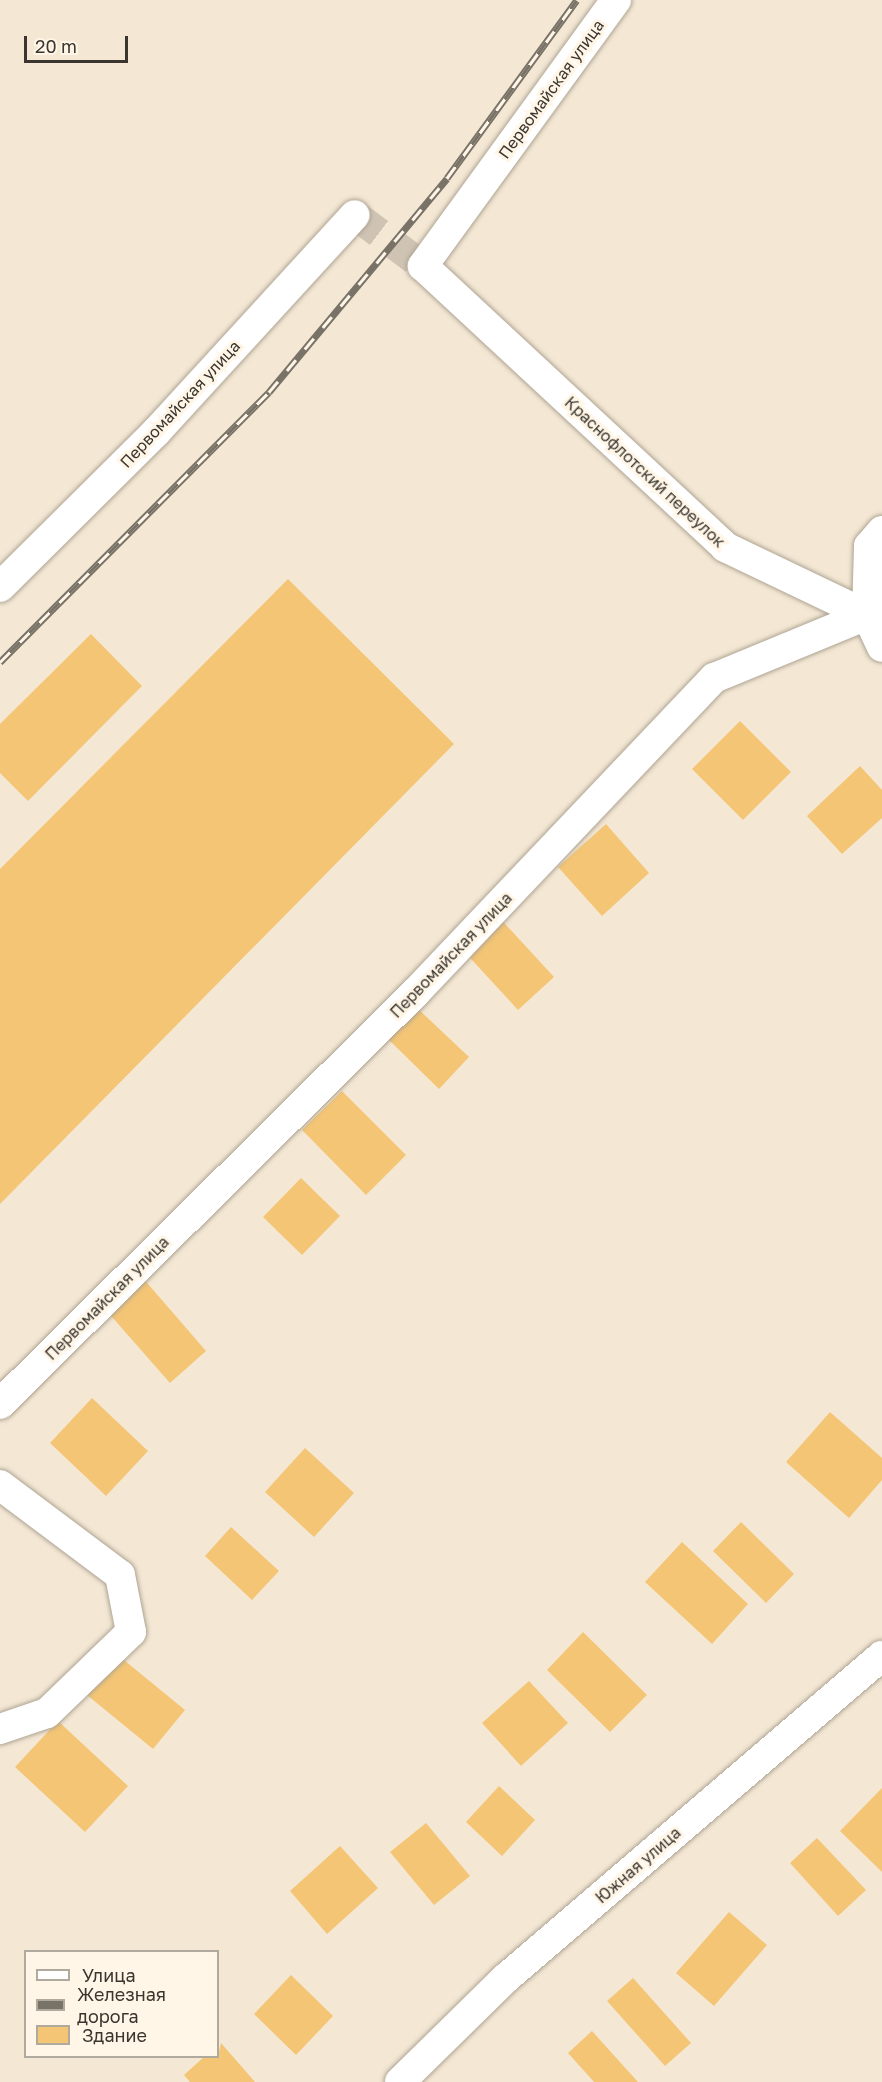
<!DOCTYPE html>
<meta charset="utf-8">
<style>
body{margin:0}
#map{position:relative;width:882px;height:2082px;overflow:hidden;background:#f4e8d5;font-family:"Golos Text",sans-serif}
div>[style]{position:absolute}
[style*='--x']{left:calc(var(--x)*1px);top:calc(var(--y)*1px);width:calc(var(--w)*1px);rotate:calc(var(--a)*1deg)}
.building>*{inset:0;background:#f4c575}
.street-tunnel>*{height:30px;margin-top:-15px;transform-origin:0;background:repeating-linear-gradient(90deg,#cfc4b4 0 30px,transparent 0 45px)}
.roads{filter:drop-shadow(0 0 2px #afa493) drop-shadow(0 0 2px #afa493)}
.street>*{height:30px;margin:-15px;padding:0 15px;transform-origin:15px;border-radius:15px;background:#fff}
.rail>*{height:7px;margin-top:-3.5px;transform-origin:0;background:repeating-linear-gradient(90deg,#fff6e7 0 14px,#797267 0 28px);box-sizing:border-box;border-block:2px solid #797267}
span{translate:-50% -50%;white-space:nowrap;text-align:center;line-height:1.15;-webkit-text-stroke:6px #fff6e7;paint-order:stroke}
.street-label{font-size:16px;color:#3a352e}
.legend{position:absolute;left:24px;top:1950px;width:195px;height:108px;box-sizing:border-box;background:#fff6e7;border:2px solid #b0a99d;margin:0;padding:8px 10px;list-style:none;font-size:18px;color:#3a352e}
.legend li{display:flex;align-items:center;gap:12px;height:30px}
.legend b{width:30px;border:2px solid #b0a99d}
.scale{position:absolute;left:24px;top:36px;width:104px;height:27px;box-sizing:border-box;border:3px solid #3a352e;border-top:0;padding-left:8px;font-size:18px;line-height:21px;white-space:nowrap;color:#3a352e;-webkit-text-stroke:4px #fff6e7;paint-order:stroke}
</style>
<div id="map">
<div class="building">
<div style="clip-path:polygon(288px 579px,454px 744px,0 1204px,0 869px)"></div>
<div style="clip-path:polygon(91px 634px,142px 686px,28px 801px,0 773px,0 724px)"></div>
<div style="clip-path:polygon(740px 721px,791px 772px,743px 820px,692px 769px)"></div>
<div style="clip-path:polygon(860px 766px,882px 790px,882px 818px,842px 854px,807px 816px)"></div>
<div style="clip-path:polygon(606px 824px,649px 873px,602px 916px,558px 867px)"></div>
<div style="clip-path:polygon(497px 915px,554px 977px,518px 1010px,461px 948px)"></div>
<div style="clip-path:polygon(415px 1006px,469px 1057px,439px 1089px,386px 1037px)"></div>
<div style="clip-path:polygon(342px 1091px,406px 1155px,366px 1195px,302px 1130px)"></div>
<div style="clip-path:polygon(301px 1178px,340px 1216px,302px 1255px,263px 1217px)"></div>
<div style="clip-path:polygon(142px 1277px,206px 1351px,170px 1383px,105px 1309px)"></div>
<div style="clip-path:polygon(92px 1398px,148px 1451px,106px 1496px,50px 1443px)"></div>
<div style="clip-path:polygon(830px 1412px,882px 1458px,882px 1480px,849px 1518px,786px 1462px)"></div>
<div style="clip-path:polygon(305px 1448px,354px 1493px,314px 1537px,265px 1492px)"></div>
<div style="clip-path:polygon(741px 1522px,794px 1574px,766px 1603px,713px 1551px)"></div>
<div style="clip-path:polygon(231px 1527px,279px 1571px,252px 1600px,205px 1556px)"></div>
<div style="clip-path:polygon(682px 1542px,748px 1604px,712px 1644px,645px 1582px)"></div>
<div style="clip-path:polygon(583px 1632px,647px 1695px,610px 1732px,547px 1670px)"></div>
<div style="clip-path:polygon(119px 1656px,185px 1710px,153px 1749px,87px 1695px)"></div>
<div style="clip-path:polygon(529px 1681px,568px 1723px,521px 1766px,482px 1723px)"></div>
<div style="clip-path:polygon(58px 1721px,128px 1786px,85px 1832px,15px 1767px)"></div>
<div style="clip-path:polygon(499px 1786px,535px 1820px,502px 1856px,466px 1822px)"></div>
<div style="clip-path:polygon(882px 1788px,882px 1872px,840px 1831px)"></div>
<div style="clip-path:polygon(426px 1823px,470px 1876px,434px 1905px,390px 1852px)"></div>
<div style="clip-path:polygon(817px 1838px,866px 1890px,838px 1916px,790px 1863px)"></div>
<div style="clip-path:polygon(340px 1846px,378px 1888px,327px 1934px,290px 1891px)"></div>
<div style="clip-path:polygon(729px 1912px,767px 1945px,714px 2006px,676px 1973px)"></div>
<div style="clip-path:polygon(291px 1975px,333px 2016px,296px 2055px,254px 2014px)"></div>
<div style="clip-path:polygon(633px 1978px,691px 2043px,665px 2066px,607px 2001px)"></div>
<div style="clip-path:polygon(592px 2031px,638px 2082px,594px 2082px,568px 2053px)"></div>
<div style="clip-path:polygon(221px 2043px,255px 2082px,190px 2082px,184px 2075px,205px 2056px,218px 2056px)"></div>
</div>
<div class="street-tunnel">
<div style="--x:355;--y:215;--w:85;--a:36.9"></div>
</div>
<div class="roads">
<div class="street">
<div style="--x:616;--y:0;--w:329;--a:126"></div>
<div style="--x:423;--y:266;--w:413;--a:42.9"></div>
<div style="--x:725;--y:547;--w:157;--a:25.6"></div>
<div style="--x:867;--y:615;--w:35;--a:65"></div>
<div style="--x:0;--y:587;--w:220;--a:-44.8"></div>
<div style="--x:156;--y:432;--w:294;--a:-47.5"></div>
<div style="--x:0;--y:1404;--w:585;--a:-44.72"></div>
<div style="--x:416;--y:992;--w:433;--a:-46.5"></div>
<div style="--x:714;--y:678;--w:165;--a:-22.4"></div>
<div style="--x:867;--y:615;--w:69;--a:-88.3"></div>
<div style="--x:869;--y:546;--w:20;--a:-49"></div>
<div style="--x:0;--y:1485;--w:150;--a:36.9"></div>
<div style="--x:120;--y:1575;--w:58;--a:79.1"></div>
<div style="--x:131;--y:1632;--w:117;--a:136"></div>
<div style="--x:47;--y:1713;--w:50;--a:161.2"></div>
<div style="--x:400;--y:2082;--w:148;--a:-44.5"></div>
<div style="--x:506;--y:1978;--w:495;--a:-40.6"></div>
</div>
</div>
<div class="rail">
<div style="--x:0;--y:662;--w:381;--a:-45.1"></div>
<div style="--x:269;--y:392;--w:278;--a:-50.2"></div>
<div style="--x:447;--y:178;--w:220;--a:-53.9"></div>
</div>
<div class="street-label">
<span style="left:551px;top:89px;rotate:-54deg">Первомайская улица</span>
<span style="left:180px;top:404px;rotate:-47deg">Первомайская улица</span>
<span style="left:645px;top:472px;rotate:43deg">Краснофлотский переулок</span>
<span style="left:451px;top:955px;rotate:-46deg">Первомайская улица</span>
<span style="left:107px;top:1298px;rotate:-45deg">Первомайская улица</span>
<span style="left:638px;top:1865px;rotate:-41deg">Южная улица</span>
</div>
<ul class="legend">
<li><b style="height:8px;background:#fff"></b>Улица</li>
<li><b style="height:8px;background:#797267"></b>Железная дорога</li>
<li><b style="height:16px;background:#f4c575"></b>Здание</li>
</ul>
<div class="scale">20 m</div>
</div>
